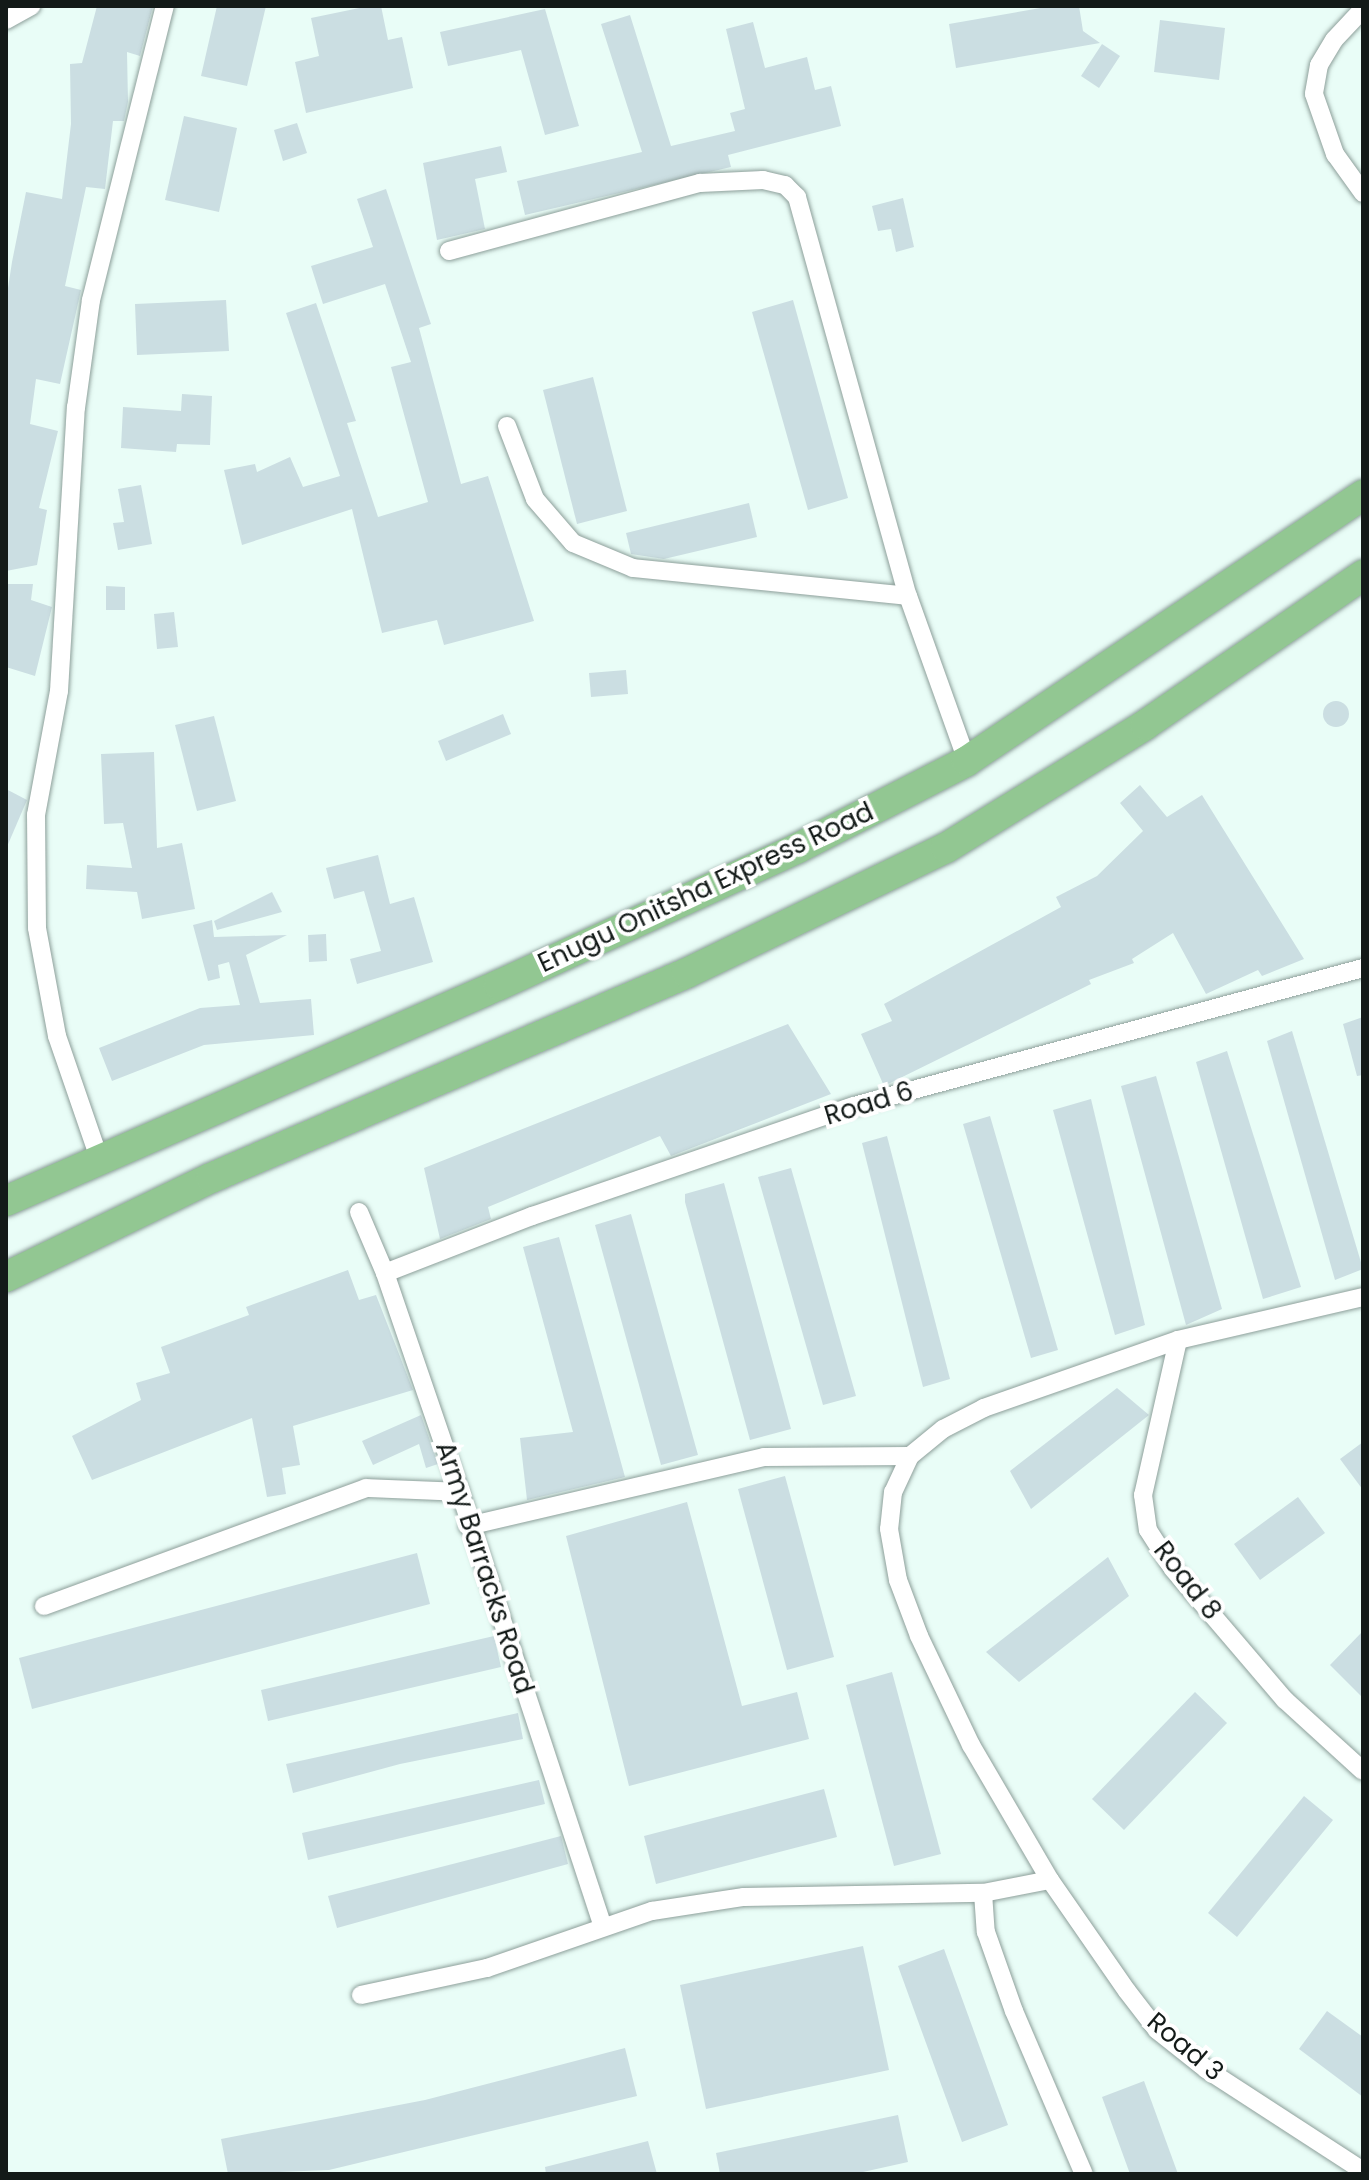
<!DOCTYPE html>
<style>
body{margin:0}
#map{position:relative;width:1369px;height:2180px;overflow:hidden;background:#e9fdf7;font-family:Poppins,sans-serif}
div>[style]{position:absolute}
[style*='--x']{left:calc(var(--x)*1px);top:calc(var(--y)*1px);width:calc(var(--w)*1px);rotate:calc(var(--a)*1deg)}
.building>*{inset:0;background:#cbdee2}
.round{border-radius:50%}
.roads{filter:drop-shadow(0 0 2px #8d9f9a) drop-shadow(0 0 2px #8d9f9a)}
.minor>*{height:18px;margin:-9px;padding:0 9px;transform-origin:9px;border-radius:9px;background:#fff}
.trunk>*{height:30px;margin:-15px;padding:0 15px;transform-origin:15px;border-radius:15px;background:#92c792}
span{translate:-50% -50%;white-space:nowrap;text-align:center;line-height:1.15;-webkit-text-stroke:8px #fff;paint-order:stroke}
.street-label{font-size:26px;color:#131a18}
.frame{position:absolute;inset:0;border:8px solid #131a18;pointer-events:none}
</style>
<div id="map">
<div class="building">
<div style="clip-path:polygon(97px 6px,153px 6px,140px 56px,127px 52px,128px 102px,124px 121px,113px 121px,105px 189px,86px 187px,65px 286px,81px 290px,60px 384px,36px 379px,30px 424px,58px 431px,39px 508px,47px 510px,37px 565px,6px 571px,6px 301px,12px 262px,26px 192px,62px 199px,71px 124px,70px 64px,82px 63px)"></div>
<div style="clip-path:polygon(217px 6px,266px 6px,247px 86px,201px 76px)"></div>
<div style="clip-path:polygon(369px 6px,381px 6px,388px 40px,402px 37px,413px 88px,306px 113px,295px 62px,319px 56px,311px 18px)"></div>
<div style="clip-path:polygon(1052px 6px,1079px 6px,1083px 31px,1100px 43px,956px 68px,949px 24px)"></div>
<div style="clip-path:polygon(545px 9px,579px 126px,545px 135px,521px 50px,448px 66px,440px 32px)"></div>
<div style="clip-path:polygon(630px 15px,671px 146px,735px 131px,730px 113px,745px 109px,726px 29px,753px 22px,765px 68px,807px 57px,815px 90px,831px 86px,841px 126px,728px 155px,731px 167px,525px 215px,517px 181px,642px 152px,601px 24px)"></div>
<div style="clip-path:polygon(1160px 20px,1225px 28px,1219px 80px,1154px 72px)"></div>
<div style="clip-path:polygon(1102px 44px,1120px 56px,1099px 88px,1081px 76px)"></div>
<div style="clip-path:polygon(184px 116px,237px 128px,219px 212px,165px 200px)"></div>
<div style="clip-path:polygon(297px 123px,307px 153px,283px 161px,274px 130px)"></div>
<div style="clip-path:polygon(501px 146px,507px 172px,475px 179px,485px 229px,437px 240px,423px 163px)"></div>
<div style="clip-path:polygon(386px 189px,431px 324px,419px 328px,461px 484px,488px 476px,534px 621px,444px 645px,437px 620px,382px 633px,352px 509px,242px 545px,224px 470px,255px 464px,257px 472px,290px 457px,303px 487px,340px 476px,286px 313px,316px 303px,356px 421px,347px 423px,378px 517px,428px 502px,391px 367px,411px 362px,385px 284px,323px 304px,311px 266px,373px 247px,357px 199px)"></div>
<div style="clip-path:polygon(903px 198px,914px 247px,896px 252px,891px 229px,878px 231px,872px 206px)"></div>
<div style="clip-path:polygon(226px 300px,229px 351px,137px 355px,135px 304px)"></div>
<div style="clip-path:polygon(793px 300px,848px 498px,808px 510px,752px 312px)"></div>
<div style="clip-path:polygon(593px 377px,627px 511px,577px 524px,543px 390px)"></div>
<div style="clip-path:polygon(182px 394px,212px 396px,210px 445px,177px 444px,176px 452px,121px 448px,123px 407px,181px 411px)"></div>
<div style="clip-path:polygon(141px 485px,152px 544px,118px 550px,113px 523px,124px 522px,118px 489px)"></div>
<div style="clip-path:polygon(749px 503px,757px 537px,664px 559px,631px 554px,626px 533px)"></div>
<div style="clip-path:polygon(6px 584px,33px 584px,31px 600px,52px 607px,35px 676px,6px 667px)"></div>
<div style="clip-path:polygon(106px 586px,125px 587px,125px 610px,106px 610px)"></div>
<div style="clip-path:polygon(174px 612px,178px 647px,157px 649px,154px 614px)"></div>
<div style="clip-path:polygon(626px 670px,628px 694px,591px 697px,589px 673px)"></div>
<div class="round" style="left:1323px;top:701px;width:26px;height:26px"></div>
<div style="clip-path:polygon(503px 714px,511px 734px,446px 761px,438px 741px)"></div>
<div style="clip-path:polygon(214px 716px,236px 801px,197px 811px,175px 725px)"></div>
<div style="clip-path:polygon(154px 752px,157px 848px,182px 843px,195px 909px,142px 919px,137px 892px,86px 889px,87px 865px,132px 868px,123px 823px,104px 824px,101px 754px)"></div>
<div style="clip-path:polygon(1140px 785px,1167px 817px,1202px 795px,1304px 959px,1262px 976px,1258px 970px,1206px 994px,1173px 933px,1132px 959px,1134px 963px,1089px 980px,1091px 984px,884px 1086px,861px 1034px,892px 1021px,884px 1004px,1061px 907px,1056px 897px,1097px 876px,1143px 831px,1120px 803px)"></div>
<div style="clip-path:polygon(6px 789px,27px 800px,6px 849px)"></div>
<div style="clip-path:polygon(378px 855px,390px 904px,414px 897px,433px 962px,357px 984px,350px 959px,381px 951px,364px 891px,334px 899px,326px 868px)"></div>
<div style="clip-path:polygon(272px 892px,282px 912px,217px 930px,214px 921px)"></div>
<div style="clip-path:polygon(212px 920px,214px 937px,287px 935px,246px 955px,260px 1003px,311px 999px,314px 1035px,204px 1045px,112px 1081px,99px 1048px,200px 1008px,240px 1005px,229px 962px,218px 965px,220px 978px,208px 981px,193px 925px)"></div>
<div style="clip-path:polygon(326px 934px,327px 961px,309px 962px,308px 935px)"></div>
<div style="clip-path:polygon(1363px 1017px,1363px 1075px,1357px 1076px,1343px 1024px)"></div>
<div style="clip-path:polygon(788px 1024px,831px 1094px,671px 1156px,660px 1136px,488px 1207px,491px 1219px,440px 1239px,424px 1168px)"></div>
<div style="clip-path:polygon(1292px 1031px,1363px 1269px,1335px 1280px,1267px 1041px)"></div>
<div style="clip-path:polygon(1227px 1051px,1301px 1287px,1263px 1299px,1196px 1062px)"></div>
<div style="clip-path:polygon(1156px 1076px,1222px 1309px,1186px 1325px,1121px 1086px)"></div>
<div style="clip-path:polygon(1091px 1099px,1145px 1325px,1115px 1335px,1053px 1110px)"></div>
<div style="clip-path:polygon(990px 1116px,1058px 1350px,1031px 1358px,963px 1124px)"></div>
<div style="clip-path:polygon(887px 1136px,950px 1379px,923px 1387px,862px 1143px)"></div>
<div style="clip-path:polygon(791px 1168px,856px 1396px,823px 1405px,758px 1177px)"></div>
<div style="clip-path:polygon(724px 1183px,791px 1429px,750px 1440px,685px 1202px,685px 1194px)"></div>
<div style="clip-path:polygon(631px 1214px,698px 1455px,661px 1465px,595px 1225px)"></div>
<div style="clip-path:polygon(559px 1237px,625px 1477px,527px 1500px,520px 1438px,573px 1432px,523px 1247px)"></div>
<div style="clip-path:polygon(348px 1270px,359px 1300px,376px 1295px,413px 1390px,293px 1426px,300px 1465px,282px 1468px,286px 1494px,267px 1497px,252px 1418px,92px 1480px,72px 1436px,141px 1400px,136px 1383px,170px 1373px,161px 1347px,249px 1315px,246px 1307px)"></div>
<div style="clip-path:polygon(1117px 1388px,1149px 1415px,1031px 1509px,1010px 1471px)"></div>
<div style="clip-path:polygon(421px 1415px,438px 1464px,426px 1468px,419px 1444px,373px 1465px,362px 1441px)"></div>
<div style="clip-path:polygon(1363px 1442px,1363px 1490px,1340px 1459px)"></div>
<div style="clip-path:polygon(785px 1476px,834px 1657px,787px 1670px,738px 1489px)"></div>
<div style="clip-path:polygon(1298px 1497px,1325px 1533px,1260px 1580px,1234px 1544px)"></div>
<div style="clip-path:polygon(687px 1502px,742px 1706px,797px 1692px,809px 1739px,629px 1786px,566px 1536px)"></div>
<div style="clip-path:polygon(417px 1553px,430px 1604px,32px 1709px,19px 1658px)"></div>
<div style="clip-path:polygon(1108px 1557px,1129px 1596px,1019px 1682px,986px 1652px)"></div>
<div style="clip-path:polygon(1363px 1631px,1363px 1698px,1330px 1665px)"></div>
<div style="clip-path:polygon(494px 1636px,501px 1667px,268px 1721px,261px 1690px)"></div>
<div style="clip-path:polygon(892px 1672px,941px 1854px,894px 1866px,846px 1685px)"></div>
<div style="clip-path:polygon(1195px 1692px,1227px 1723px,1124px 1830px,1092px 1799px)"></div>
<div style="clip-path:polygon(518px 1713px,523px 1739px,400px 1764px,293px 1793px,286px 1764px)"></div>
<div style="clip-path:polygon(539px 1780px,545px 1804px,308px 1860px,302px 1833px)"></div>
<div style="clip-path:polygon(824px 1789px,837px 1837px,656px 1884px,644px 1836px)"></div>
<div style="clip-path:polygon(1304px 1796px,1333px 1820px,1237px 1937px,1208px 1913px)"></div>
<div style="clip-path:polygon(561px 1836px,568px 1864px,337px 1928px,328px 1896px)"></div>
<div style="clip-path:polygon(863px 1946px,889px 2070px,706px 2109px,680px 1985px)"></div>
<div style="clip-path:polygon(944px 1949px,1008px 2125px,962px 2142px,898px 1966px)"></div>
<div style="clip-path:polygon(1327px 2011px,1363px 2037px,1363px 2097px,1299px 2049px)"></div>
<div style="clip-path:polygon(625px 2048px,637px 2096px,329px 2170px,228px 2174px,221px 2139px,425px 2100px)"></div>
<div style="clip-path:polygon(1144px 2081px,1178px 2174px,1130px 2174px,1102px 2097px)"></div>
<div style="clip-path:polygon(898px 2115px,908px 2162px,854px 2174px,720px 2174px,716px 2153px)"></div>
<div style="clip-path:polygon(648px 2141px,657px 2174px,546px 2174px,545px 2167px)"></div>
</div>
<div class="roads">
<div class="minor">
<div style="--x:1363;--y:9;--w:42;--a:133.1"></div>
<div style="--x:1334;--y:40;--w:29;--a:121"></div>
<div style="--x:1319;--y:65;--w:29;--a:100"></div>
<div style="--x:1314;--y:94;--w:64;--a:70.7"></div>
<div style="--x:1335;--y:154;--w:48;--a:54.3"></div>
<div style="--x:6;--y:20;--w:29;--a:-29"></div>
<div style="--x:449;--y:251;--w:260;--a:-15.2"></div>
<div style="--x:700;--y:183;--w:63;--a:-2.7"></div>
<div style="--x:763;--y:180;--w:23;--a:13"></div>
<div style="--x:785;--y:185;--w:17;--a:45"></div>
<div style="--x:797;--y:197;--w:414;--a:74.5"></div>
<div style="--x:908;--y:596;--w:175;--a:70.3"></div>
<div style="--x:507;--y:426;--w:78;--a:69"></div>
<div style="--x:535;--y:499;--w:58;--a:49.2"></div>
<div style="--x:573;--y:543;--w:65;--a:22.6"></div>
<div style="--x:633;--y:568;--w:276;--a:5.8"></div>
<div style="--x:99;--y:1158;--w:129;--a:-109"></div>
<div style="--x:57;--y:1036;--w:110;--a:-100.5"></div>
<div style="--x:37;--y:928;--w:113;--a:-90.5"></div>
<div style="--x:36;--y:815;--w:126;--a:-79.5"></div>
<div style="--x:59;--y:691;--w:284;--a:-86.6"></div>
<div style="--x:76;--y:408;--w:109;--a:-82.1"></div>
<div style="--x:91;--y:300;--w:303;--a:-75.9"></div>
<div style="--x:359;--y:1212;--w:66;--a:66.9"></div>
<div style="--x:385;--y:1273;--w:231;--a:71.1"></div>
<div style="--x:460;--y:1492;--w:457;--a:71.8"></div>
<div style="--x:385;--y:1273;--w:158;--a:-21.2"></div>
<div style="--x:532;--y:1216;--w:340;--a:-18.9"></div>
<div style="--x:854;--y:1106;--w:527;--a:-15.17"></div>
<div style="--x:1363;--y:1297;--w:190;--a:166.9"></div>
<div style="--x:1178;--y:1340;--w:206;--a:160.7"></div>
<div style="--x:984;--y:1408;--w:46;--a:152.9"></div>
<div style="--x:943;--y:1429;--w:43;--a:140.7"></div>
<div style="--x:910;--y:1456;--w:40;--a:115"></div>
<div style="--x:893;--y:1492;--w:37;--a:96"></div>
<div style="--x:889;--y:1529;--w:52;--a:80"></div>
<div style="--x:898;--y:1580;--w:60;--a:69.4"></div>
<div style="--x:919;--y:1636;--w:121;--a:64.5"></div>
<div style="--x:971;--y:1745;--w:156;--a:59.7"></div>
<div style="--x:1050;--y:1880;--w:135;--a:55.3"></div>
<div style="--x:1127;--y:1991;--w:49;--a:52.4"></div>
<div style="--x:1157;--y:2030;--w:63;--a:38.5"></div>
<div style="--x:1206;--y:2069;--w:187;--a:33"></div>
<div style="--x:1178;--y:1340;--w:159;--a:102.7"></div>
<div style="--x:1143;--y:1495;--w:35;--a:82"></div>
<div style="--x:1148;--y:1530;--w:46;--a:57.3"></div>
<div style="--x:1173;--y:1569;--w:172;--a:49.5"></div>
<div style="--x:1285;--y:1700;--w:105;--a:42.3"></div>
<div style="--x:468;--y:1526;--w:304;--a:-13.1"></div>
<div style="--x:764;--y:1457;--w:146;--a:-0.4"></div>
<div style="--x:44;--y:1606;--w:343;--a:-20.1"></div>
<div style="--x:366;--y:1488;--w:94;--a:2.4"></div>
<div style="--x:983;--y:1893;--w:39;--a:86"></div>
<div style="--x:986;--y:1932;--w:84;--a:70.5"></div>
<div style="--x:1014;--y:2011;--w:177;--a:66.8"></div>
<div style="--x:361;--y:1995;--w:129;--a:-12.1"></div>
<div style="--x:487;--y:1968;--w:175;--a:-19.1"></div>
<div style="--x:652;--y:1911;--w:93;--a:-8.7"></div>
<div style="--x:744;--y:1897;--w:239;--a:-1"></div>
<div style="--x:983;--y:1893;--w:68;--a:-11"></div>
</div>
<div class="trunk">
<div style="--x:6;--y:1201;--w:538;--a:-23.66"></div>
<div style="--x:499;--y:985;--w:329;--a:-24.6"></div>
<div style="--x:798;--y:848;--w:190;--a:-27.2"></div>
<div style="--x:967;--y:761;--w:477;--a:-33.9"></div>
<div style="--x:6;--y:1277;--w:228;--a:-25.8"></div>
<div style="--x:211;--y:1178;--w:518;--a:-23.3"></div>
<div style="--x:687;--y:973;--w:288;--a:-25.8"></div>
<div style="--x:946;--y:848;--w:234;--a:-31.7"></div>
<div style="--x:1145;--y:725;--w:265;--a:-34.5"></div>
</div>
</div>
<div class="street-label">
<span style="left:706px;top:888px;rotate:-25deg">Enugu Onitsha Express Road</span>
<span style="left:869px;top:1104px;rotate:-17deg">Road 6</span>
<span style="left:484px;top:1568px;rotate:72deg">Army Barracks Road</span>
<span style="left:1187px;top:1581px;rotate:52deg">Road 8</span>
<span style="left:1185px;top:2047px;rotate:40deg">Road 3</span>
</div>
<div class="frame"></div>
</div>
